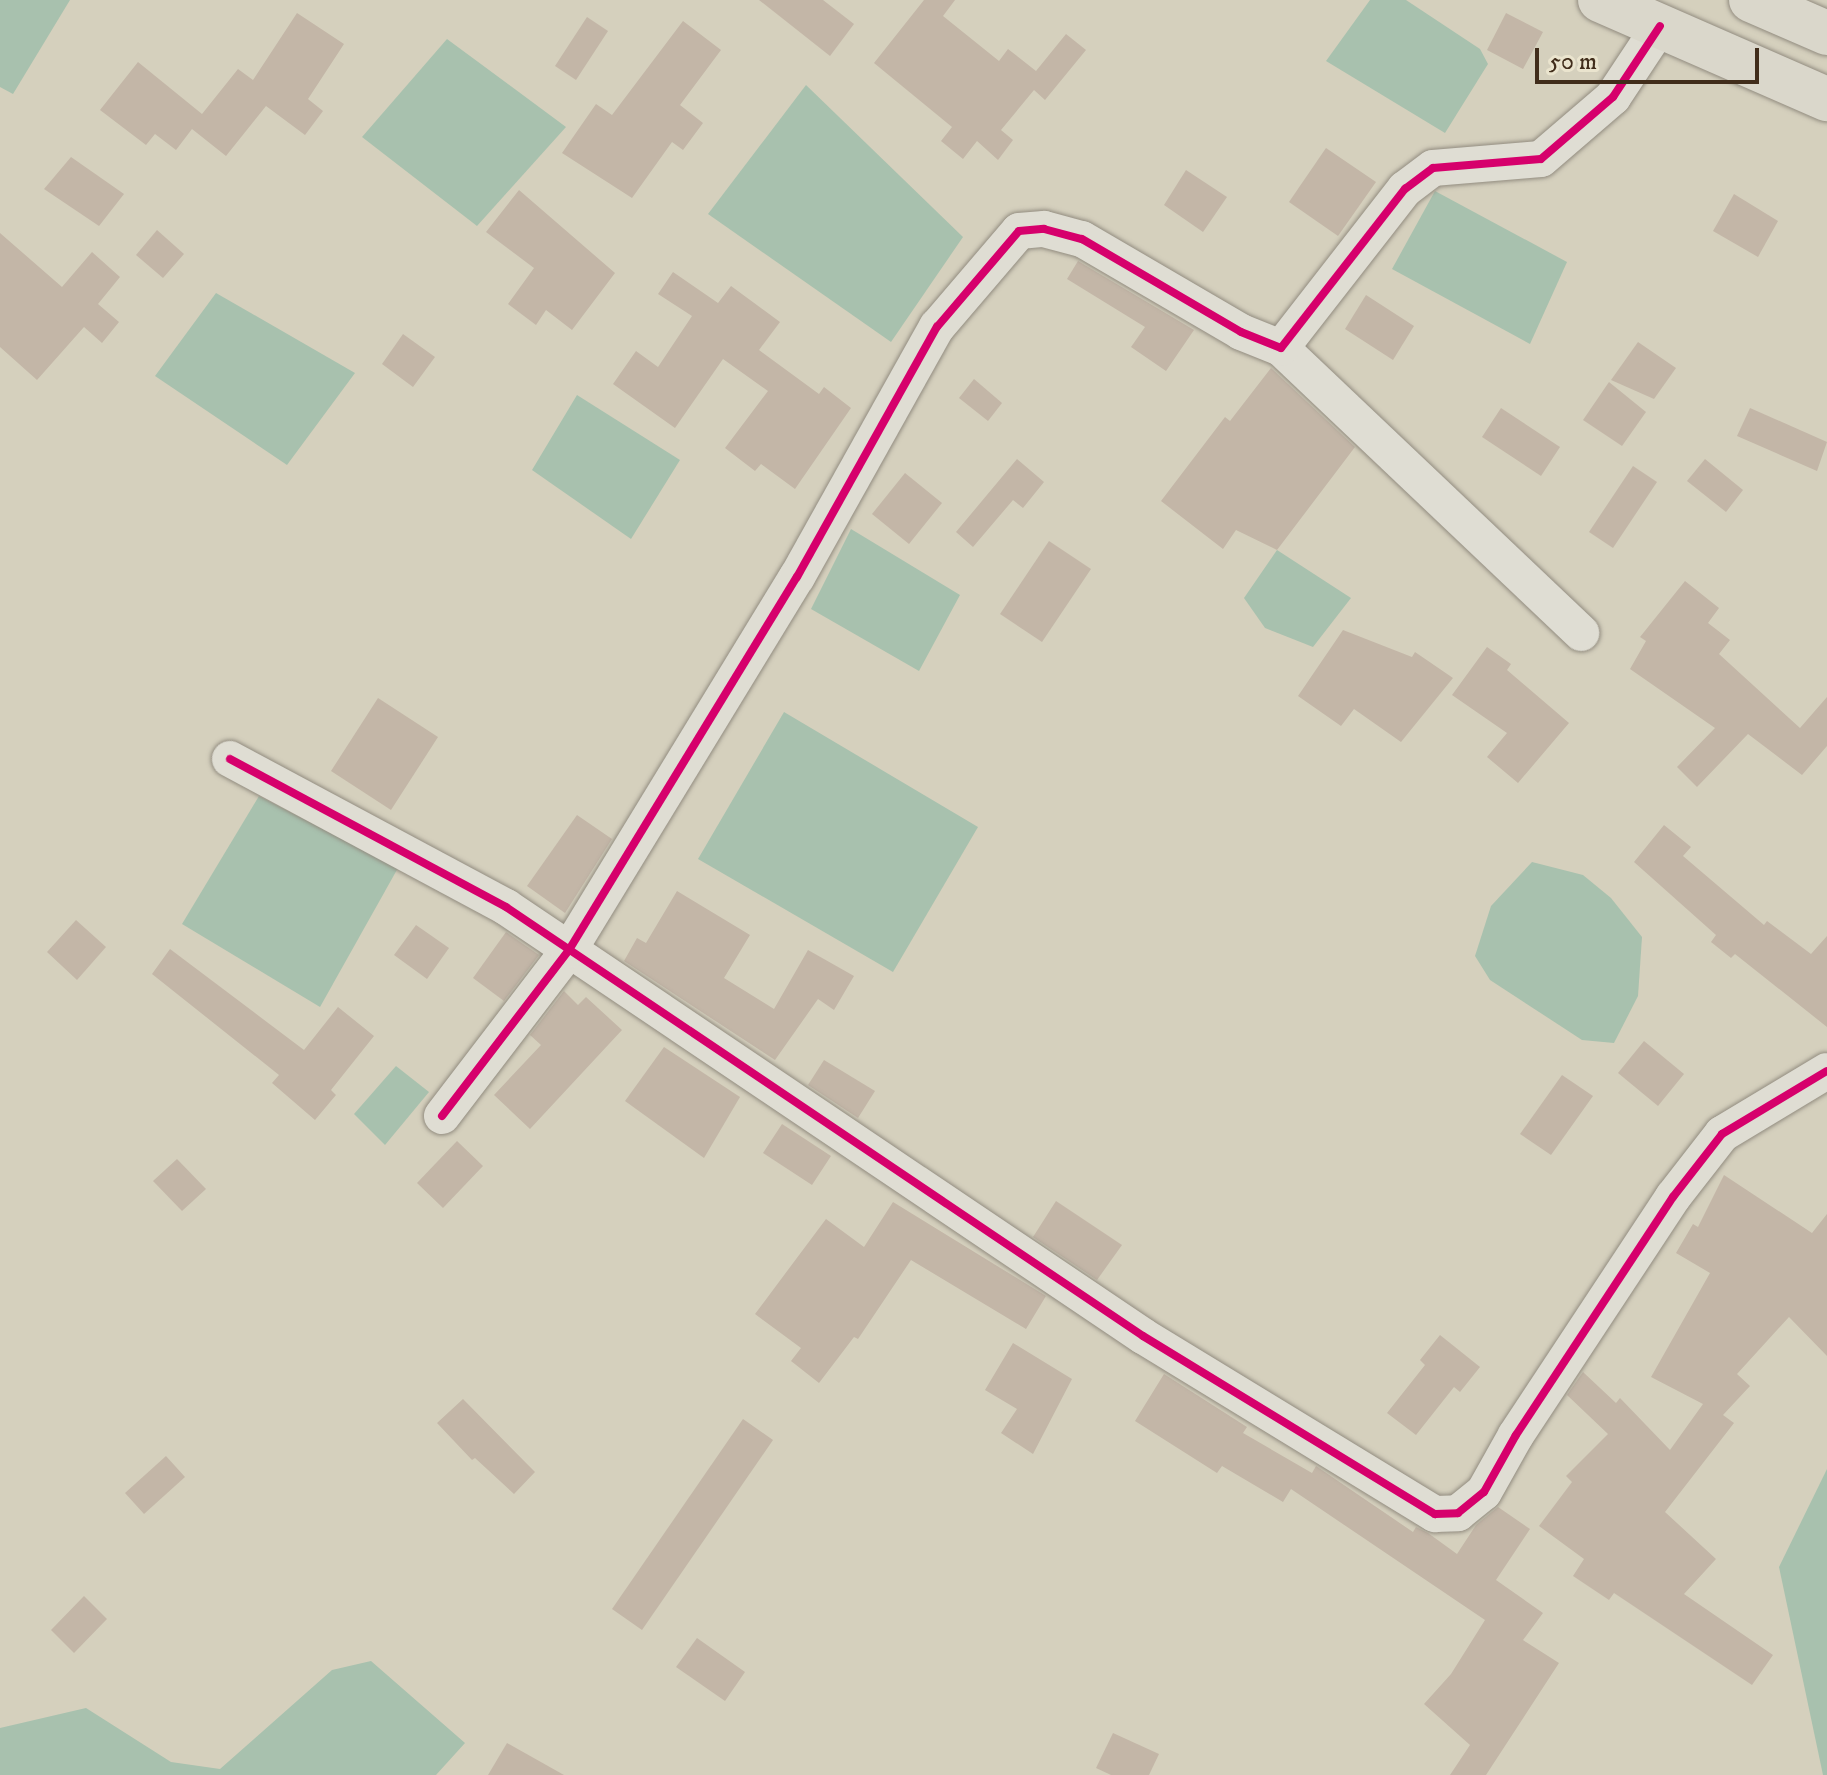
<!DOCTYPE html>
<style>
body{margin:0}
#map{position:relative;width:1827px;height:1775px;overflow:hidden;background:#d5d0bd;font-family:"IM FELL DW Pica",serif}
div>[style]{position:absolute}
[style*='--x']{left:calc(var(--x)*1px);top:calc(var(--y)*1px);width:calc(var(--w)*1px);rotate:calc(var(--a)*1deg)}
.water>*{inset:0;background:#a8c1ae}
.building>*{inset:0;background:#c3b6a7}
.roads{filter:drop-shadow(0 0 2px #928c80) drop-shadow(0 0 2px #928c80)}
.minor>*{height:36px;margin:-18px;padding:0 18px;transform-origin:18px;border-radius:18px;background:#dfddd3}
.trunk>*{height:44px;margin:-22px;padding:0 22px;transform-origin:22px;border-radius:22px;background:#dad7cb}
.cycleway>*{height:8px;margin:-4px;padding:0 4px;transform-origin:4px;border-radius:4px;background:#d6006c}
span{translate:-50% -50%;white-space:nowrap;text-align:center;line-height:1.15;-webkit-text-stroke:8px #eae4ce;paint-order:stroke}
.scale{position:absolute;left:1535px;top:48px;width:224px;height:36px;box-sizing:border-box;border:4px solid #412d1b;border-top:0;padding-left:10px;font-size:24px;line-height:28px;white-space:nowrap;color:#412d1b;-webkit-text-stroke:6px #eae4ce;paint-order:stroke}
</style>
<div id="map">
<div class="water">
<div style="clip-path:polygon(0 0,70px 0,13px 94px,0 87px)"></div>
<div style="clip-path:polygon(1370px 0,1406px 0,1480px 49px,1488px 64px,1445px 133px,1326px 61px)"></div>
<div style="clip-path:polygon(447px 39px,566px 127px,477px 226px,362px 137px)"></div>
<div style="clip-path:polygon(806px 85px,963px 237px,891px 342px,708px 214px)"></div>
<div style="clip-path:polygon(1435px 191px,1567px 262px,1530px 344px,1392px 269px)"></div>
<div style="clip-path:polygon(216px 293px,355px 373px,287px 465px,155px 376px)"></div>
<div style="clip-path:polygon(577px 395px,680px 460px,631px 539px,532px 470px)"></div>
<div style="clip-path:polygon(851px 529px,960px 595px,919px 671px,811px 609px)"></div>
<div style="clip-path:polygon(1277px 550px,1351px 598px,1313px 647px,1265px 628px,1244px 598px)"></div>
<div style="clip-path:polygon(784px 712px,978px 827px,893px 972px,698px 859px)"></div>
<div style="clip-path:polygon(259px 796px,398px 868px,320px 1007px,182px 924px)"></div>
<div style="clip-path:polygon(1532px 862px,1583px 875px,1611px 898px,1642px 937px,1638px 996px,1614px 1043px,1582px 1040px,1490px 980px,1475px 956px,1491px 906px)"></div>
<div style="clip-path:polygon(396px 1066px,429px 1092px,385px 1145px,354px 1114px)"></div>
<div style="clip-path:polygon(1827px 1469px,1827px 1775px,1823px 1775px,1779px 1567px)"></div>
<div style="clip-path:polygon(371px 1661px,465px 1743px,436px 1775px,0 1775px,0 1728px,86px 1708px,171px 1762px,220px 1769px,332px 1670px)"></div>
</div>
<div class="building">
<div style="clip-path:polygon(759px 0,823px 0,854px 24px,830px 56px)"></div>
<div style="clip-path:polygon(924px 0,955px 0,943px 16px,999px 61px,1008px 49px,1036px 71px,1066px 34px,1086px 50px,1045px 100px,1034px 90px,1001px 130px,1013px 140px,998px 160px,977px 141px,963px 159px,941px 141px,952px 127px,874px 63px)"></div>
<div style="clip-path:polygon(297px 13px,344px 44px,308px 99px,323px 111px,305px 135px,266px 106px,226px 156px,192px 129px,176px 150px,155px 134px,146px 145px,100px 110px,138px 62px,202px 114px,238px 69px,253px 80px)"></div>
<div style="clip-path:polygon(1506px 13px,1543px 32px,1523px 69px,1487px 50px)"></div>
<div style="clip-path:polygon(587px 17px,608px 31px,576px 80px,555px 66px)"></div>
<div style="clip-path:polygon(683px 21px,721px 50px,680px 105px,703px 123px,683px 150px,672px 142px,632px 198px,562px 153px,596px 104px,612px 115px)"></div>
<div style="clip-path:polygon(1326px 148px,1376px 182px,1338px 236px,1289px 202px)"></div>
<div style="clip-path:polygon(71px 157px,124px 194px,99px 226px,44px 189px)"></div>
<div style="clip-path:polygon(1186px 170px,1227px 197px,1203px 232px,1164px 205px)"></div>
<div style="clip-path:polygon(519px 190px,615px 273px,572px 330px,546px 310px,536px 325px,508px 304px,534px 268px,486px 232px)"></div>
<div style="clip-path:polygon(1734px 194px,1778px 221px,1758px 257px,1713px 231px)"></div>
<div style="clip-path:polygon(157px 230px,184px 254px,163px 278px,136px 255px)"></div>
<div style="clip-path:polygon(0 233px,62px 287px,92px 252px,120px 277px,98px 304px,119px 322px,102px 343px,84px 327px,37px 380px,0 347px)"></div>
<div style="clip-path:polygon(1078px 261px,1194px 330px,1166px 371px,1131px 347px,1145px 327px,1067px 279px)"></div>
<div style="clip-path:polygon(673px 272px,718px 303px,731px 286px,780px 322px,759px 350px,819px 394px,824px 387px,851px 408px,795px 489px,761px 464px,755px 471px,725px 448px,768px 391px,723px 359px,675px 428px,613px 384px,636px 351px,658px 367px,692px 316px,658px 294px)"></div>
<div style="clip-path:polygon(1366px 295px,1414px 326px,1393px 360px,1345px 329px)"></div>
<div style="clip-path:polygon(403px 334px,435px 357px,413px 387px,382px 364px)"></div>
<div style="clip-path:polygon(1638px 342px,1676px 368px,1654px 399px,1611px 380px)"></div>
<div style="clip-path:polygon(1271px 368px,1355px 447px,1277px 550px,1236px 530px,1223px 549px,1161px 501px,1225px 417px,1230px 421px)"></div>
<div style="clip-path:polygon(974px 379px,1002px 403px,988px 421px,959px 398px)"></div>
<div style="clip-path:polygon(1609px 382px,1646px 412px,1622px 446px,1583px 420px)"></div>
<div style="clip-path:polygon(1501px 408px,1560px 447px,1541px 476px,1482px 437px)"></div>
<div style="clip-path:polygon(1750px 408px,1827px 442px,1817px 471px,1737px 436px)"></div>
<div style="clip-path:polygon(1017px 459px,1044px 482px,1023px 508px,1013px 500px,973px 547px,956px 532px)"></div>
<div style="clip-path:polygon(1705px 459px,1743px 490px,1726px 512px,1687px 481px)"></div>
<div style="clip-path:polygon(1633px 466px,1657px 482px,1613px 548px,1589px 532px)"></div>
<div style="clip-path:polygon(905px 473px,942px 503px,909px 544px,872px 514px)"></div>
<div style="clip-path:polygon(1049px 541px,1091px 569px,1042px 642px,1000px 614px)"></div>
<div style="clip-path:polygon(1685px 581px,1719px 608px,1708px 623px,1730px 640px,1719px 654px,1800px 728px,1827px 697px,1827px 746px,1802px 775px,1748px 734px,1697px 787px,1677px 767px,1715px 728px,1630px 669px,1646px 641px,1640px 637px)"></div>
<div style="clip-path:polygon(1343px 630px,1412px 657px,1415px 652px,1453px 678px,1401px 742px,1354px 709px,1341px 726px,1298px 696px)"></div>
<div style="clip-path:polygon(1487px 647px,1511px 664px,1507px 670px,1569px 723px,1518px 783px,1487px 757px,1507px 733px,1452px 695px)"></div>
<div style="clip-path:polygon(378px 698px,438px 737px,391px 810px,331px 771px)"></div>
<div style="clip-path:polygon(577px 815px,612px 839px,565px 913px,527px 886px)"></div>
<div style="clip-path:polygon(1664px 825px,1691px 847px,1683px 856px,1764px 925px,1767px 921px,1811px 954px,1827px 936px,1827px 1027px,1735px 954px,1731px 958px,1711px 942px,1716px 935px,1634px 862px)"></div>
<div style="clip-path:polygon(677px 891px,750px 935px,724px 978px,774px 1009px,808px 950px,854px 976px,834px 1010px,818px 999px,775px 1060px,624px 961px,637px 938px,646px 943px)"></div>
<div style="clip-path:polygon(76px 920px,106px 947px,77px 980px,47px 952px)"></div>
<div style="clip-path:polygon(416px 925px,449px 948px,427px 979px,394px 955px)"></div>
<div style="clip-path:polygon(506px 932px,539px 955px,504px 1001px,473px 978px)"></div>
<div style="clip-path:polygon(170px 949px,304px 1050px,338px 1007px,374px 1036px,331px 1090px,336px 1095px,315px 1120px,272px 1083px,279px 1075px,152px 974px)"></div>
<div style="clip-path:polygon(564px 991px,578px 1005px,586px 997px,622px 1030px,530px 1129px,494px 1095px,541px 1045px,530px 1035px)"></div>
<div style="clip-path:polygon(1644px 1041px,1684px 1074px,1658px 1106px,1618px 1073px)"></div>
<div style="clip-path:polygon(664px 1047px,740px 1097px,704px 1158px,625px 1101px)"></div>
<div style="clip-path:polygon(824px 1060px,875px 1091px,858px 1118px,808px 1085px)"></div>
<div style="clip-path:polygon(1562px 1075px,1593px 1096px,1551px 1155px,1520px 1134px)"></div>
<div style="clip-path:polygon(782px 1124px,831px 1156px,812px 1185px,763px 1153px)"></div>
<div style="clip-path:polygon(457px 1141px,483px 1166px,443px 1208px,417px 1183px)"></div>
<div style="clip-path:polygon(177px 1159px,206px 1189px,182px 1211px,153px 1181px)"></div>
<div style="clip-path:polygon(1724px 1175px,1812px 1233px,1827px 1214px,1827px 1356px,1789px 1317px,1737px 1374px,1750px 1386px,1723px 1415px,1734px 1423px,1665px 1512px,1716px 1559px,1684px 1594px,1773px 1655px,1752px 1685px,1614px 1593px,1609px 1600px,1573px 1576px,1584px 1559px,1539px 1526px,1572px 1482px,1566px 1476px,1608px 1434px,1567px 1395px,1583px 1372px,1616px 1403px,1620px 1398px,1670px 1450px,1703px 1404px,1651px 1377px,1710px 1273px,1676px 1253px,1693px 1224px,1698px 1227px)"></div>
<div style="clip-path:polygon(1056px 1201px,1122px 1245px,1097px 1280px,1033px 1237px)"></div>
<div style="clip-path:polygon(893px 1202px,1046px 1296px,1026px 1329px,911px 1260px,858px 1339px,854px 1337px,819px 1383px,791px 1361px,801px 1348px,755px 1314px,826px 1219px,864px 1247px)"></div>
<div style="clip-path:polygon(1440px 1335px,1480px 1367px,1460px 1392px,1454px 1387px,1416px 1435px,1387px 1413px,1425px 1365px,1420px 1360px)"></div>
<div style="clip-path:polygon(1013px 1343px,1072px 1379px,1033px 1454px,1001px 1433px,1017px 1409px,985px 1390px)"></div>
<div style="clip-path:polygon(1164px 1374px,1247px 1427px,1243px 1433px,1312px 1473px,1316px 1466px,1413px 1532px,1416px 1527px,1428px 1533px,1457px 1554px,1476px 1525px,1498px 1507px,1530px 1529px,1496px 1580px,1543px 1613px,1523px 1640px,1559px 1663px,1486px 1775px,1450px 1775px,1470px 1745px,1424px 1704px,1451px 1674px,1485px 1620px,1291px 1489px,1283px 1502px,1222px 1466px,1217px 1473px,1135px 1421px)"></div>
<div style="clip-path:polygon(463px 1399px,535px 1472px,514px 1494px,475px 1458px,472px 1460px,437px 1423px)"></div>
<div style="clip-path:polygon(743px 1419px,773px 1440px,642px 1630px,612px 1609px)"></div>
<div style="clip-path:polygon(166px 1456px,185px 1477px,144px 1514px,125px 1493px)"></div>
<div style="clip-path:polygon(84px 1596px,107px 1619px,74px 1653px,51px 1630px)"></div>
<div style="clip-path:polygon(697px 1638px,745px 1672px,725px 1701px,676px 1667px)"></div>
<div style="clip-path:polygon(1113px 1733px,1159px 1754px,1149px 1775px,1111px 1775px,1096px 1768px)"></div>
<div style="clip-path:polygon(507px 1743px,564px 1775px,488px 1775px)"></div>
</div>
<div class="roads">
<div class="minor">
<div style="--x:1281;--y:348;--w:414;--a:43.5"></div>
<div style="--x:230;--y:759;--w:313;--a:28.2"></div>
<div style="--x:506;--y:907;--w:768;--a:33.96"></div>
<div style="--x:1143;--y:1336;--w:342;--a:31.4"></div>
<div style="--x:1435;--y:1514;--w:23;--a:-2"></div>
<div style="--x:1458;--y:1513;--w:33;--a:-39"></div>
<div style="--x:1484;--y:1492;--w:65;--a:-60.7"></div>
<div style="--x:1516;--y:1435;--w:285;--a:-56.6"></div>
<div style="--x:1673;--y:1197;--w:80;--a:-52.1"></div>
<div style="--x:1722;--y:1134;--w:122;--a:-31"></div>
<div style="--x:442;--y:1116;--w:209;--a:-52.6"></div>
<div style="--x:569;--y:950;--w:437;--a:-58.6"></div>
<div style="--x:797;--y:577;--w:287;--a:-60.8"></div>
<div style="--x:937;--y:327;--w:126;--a:-49.5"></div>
<div style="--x:1019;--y:231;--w:25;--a:-5"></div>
<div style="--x:1044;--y:229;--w:39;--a:15"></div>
<div style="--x:1082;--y:239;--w:184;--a:30.3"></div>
<div style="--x:1241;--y:332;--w:43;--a:21.8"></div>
<div style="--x:1281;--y:348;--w:202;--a:-52.1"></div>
<div style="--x:1405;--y:189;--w:35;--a:-37"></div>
<div style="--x:1433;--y:168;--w:108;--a:-4.8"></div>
<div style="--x:1541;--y:159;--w:95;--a:-40.7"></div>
<div style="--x:1613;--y:97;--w:85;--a:-56.5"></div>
</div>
<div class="trunk">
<div style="--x:1600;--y:0;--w:248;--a:23.6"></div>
<div style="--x:1751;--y:0;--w:83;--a:23.5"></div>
</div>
</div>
<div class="cycleway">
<div style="--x:230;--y:759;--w:313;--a:28.2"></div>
<div style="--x:506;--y:907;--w:768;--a:33.96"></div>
<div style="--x:1143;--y:1336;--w:342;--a:31.4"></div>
<div style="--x:1435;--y:1514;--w:23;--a:-2"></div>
<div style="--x:1458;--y:1513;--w:33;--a:-39"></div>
<div style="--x:1484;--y:1492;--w:65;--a:-60.7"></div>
<div style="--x:1516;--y:1435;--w:285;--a:-56.6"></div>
<div style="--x:1673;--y:1197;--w:80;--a:-52.1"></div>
<div style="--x:1722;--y:1134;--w:122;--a:-31"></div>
<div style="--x:442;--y:1116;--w:209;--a:-52.6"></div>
<div style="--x:569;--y:950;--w:437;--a:-58.6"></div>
<div style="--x:797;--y:577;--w:287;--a:-60.8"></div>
<div style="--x:937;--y:327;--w:126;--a:-49.5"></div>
<div style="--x:1019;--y:231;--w:25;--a:-5"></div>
<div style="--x:1044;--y:229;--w:39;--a:15"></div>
<div style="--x:1082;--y:239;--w:184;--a:30.3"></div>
<div style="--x:1241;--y:332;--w:43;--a:21.8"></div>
<div style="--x:1281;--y:348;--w:202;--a:-52.1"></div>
<div style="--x:1405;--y:189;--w:35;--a:-37"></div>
<div style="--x:1433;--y:168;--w:108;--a:-4.8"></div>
<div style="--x:1541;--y:159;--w:95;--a:-40.7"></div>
<div style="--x:1613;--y:97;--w:85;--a:-56.5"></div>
</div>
<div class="scale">50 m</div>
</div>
